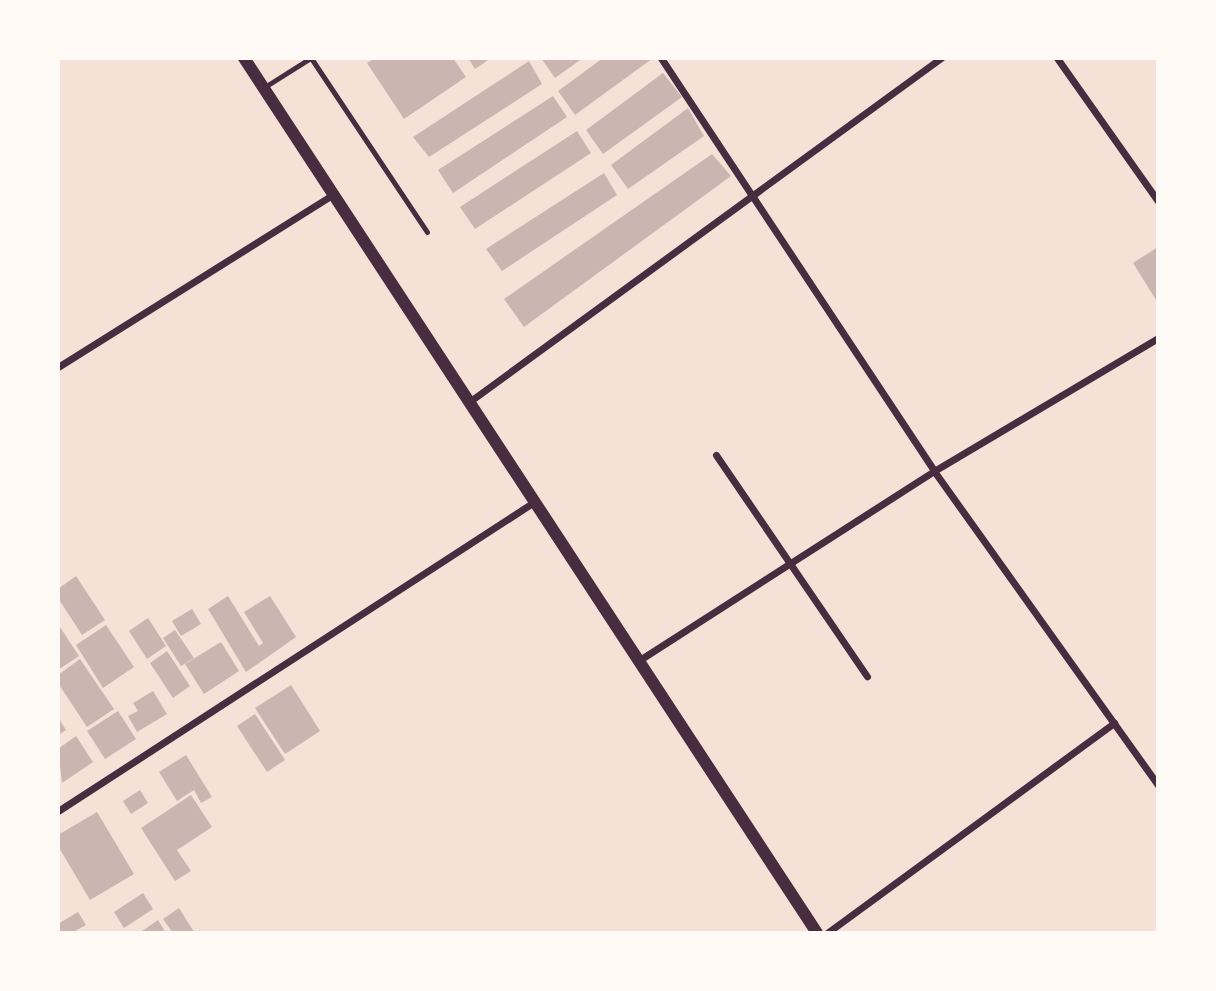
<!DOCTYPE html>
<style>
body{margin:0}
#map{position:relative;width:1216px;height:991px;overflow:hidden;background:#f7e1d7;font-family:"Exo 2",sans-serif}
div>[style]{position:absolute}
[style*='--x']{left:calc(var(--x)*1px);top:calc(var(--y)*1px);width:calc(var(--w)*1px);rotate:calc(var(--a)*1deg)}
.building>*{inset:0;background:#ccb4b1}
.service>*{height:5px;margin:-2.5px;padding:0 2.5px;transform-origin:2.5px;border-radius:2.5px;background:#4a2c40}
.minor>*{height:7px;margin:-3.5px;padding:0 3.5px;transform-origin:3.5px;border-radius:3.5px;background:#4a2c40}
.tertiary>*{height:12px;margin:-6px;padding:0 6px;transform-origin:6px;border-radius:6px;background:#4a2c40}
span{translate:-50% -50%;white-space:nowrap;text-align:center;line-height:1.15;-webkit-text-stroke:5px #fffaf5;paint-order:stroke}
.frame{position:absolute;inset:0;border:60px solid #fffaf5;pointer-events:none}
</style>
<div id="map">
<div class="building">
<div style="clip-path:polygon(376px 58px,453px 58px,466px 77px,404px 119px,367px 63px)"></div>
<div style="clip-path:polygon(468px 58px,491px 58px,475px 69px)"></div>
<div style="clip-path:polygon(541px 58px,583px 58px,555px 78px)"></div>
<div style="clip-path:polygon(603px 58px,653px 58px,575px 115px,558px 91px)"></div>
<div style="clip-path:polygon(529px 61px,542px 84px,429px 157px,413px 137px)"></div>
<div style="clip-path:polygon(663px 73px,682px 97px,603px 154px,586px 130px)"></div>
<div style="clip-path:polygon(553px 96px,567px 117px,453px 193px,438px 170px)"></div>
<div style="clip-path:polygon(688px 108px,704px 136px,628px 189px,611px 165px)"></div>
<div style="clip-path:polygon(577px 131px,591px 153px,475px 229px,460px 207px)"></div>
<div style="clip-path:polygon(712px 154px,731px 176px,524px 327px,504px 299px)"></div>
<div style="clip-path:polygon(604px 173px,617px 195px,502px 271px,486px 249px)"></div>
<div style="clip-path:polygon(1158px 247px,1158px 298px,1156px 300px,1133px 263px)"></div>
<div style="clip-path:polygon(76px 576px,105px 620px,82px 635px,58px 598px,58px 589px)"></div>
<div style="clip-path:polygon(228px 596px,259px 646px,263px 643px,244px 612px,270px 596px,296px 637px,246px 672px,208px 609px)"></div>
<div style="clip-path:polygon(192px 609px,201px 624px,181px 636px,172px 621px)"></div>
<div style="clip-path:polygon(148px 618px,166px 646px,147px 659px,129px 631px)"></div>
<div style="clip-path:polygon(58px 624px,79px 656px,58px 670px)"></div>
<div style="clip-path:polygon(106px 625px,134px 667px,103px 688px,76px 645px)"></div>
<div style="clip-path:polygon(175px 630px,194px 658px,181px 666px,163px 638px)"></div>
<div style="clip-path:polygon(221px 642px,239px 671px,204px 694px,185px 664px)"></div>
<div style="clip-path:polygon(167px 651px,190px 686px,173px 698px,150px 663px)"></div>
<div style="clip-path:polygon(80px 659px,114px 709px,87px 727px,58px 683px,58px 675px)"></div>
<div style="clip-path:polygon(291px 685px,320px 731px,285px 754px,255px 708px)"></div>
<div style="clip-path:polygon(153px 691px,167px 714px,137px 732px,128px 716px,138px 711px,133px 703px)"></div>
<div style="clip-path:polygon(118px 711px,136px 739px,105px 759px,87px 731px)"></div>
<div style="clip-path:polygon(255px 714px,285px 760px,267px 772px,237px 726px)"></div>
<div style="clip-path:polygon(58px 717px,66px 730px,58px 735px)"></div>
<div style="clip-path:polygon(76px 736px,93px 762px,62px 783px,58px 749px)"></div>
<div style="clip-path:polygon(186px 755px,212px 797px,201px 803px,194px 790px,177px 801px,159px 772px)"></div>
<div style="clip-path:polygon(140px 790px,148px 803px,131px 814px,123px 801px)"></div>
<div style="clip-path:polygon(191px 795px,212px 827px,177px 850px,191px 871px,175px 881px,141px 828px)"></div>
<div style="clip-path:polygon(97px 812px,134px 874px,90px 900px,58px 846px,58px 835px)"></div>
<div style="clip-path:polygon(143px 893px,153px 909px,124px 928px,114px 912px)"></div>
<div style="clip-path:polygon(179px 908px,194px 932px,192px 933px,173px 933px,163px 919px)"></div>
<div style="clip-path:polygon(78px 912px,86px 925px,72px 933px,58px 933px,58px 924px)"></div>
<div style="clip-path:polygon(158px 920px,166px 933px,139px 933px)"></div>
</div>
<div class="service">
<div style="--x:311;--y:58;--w:209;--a:56.3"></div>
<div style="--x:263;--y:88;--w:54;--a:-32.2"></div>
</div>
<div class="minor">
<div style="--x:661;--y:58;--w:495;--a:56.5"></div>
<div style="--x:934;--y:471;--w:386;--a:54.5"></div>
<div style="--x:1057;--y:58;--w:175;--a:54.8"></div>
<div style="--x:58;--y:367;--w:322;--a:-32.1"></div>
<div style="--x:469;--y:402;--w:584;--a:-36.09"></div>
<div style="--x:716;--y:455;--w:268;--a:55.7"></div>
<div style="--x:638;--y:661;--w:352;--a:-32.7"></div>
<div style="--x:934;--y:471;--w:261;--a:-30.7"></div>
<div style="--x:58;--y:811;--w:568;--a:-32.99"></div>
<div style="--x:827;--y:933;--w:356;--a:-36.2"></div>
</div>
<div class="tertiary">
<div style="--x:244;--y:58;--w:1046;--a:56.78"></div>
</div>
<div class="frame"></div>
</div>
